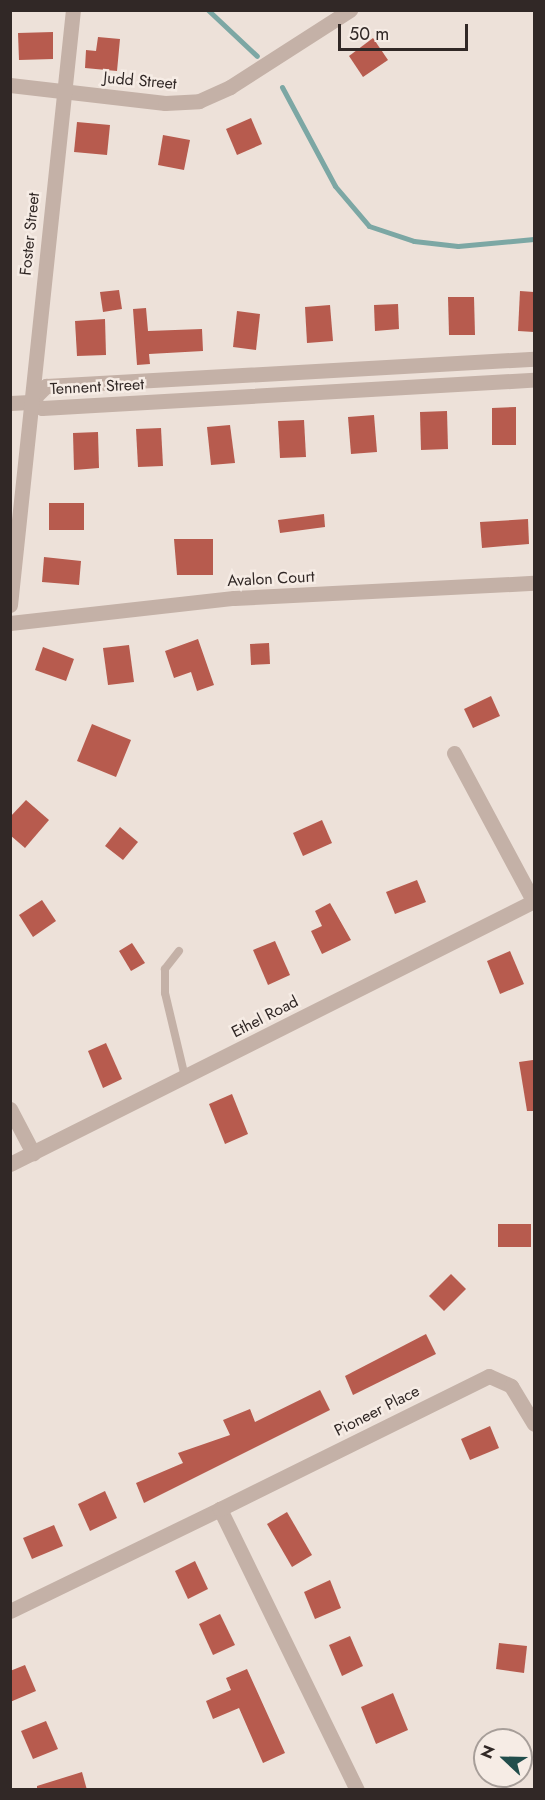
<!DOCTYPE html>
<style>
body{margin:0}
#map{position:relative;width:545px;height:1800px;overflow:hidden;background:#ede1d9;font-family:Jost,sans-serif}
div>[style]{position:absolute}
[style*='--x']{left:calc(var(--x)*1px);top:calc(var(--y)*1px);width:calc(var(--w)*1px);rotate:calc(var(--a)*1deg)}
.stream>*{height:5px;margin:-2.5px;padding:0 2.5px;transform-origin:2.5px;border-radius:2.5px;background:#7ca7a4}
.building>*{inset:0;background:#b75b4e}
.lane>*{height:8px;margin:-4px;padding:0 4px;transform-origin:4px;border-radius:4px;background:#c4b1a7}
.street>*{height:15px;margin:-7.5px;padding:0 7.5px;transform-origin:7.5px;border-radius:7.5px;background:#c4b1a7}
span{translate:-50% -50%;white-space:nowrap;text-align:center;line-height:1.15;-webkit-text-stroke:5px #f6ece5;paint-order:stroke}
.street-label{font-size:16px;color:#312826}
.frame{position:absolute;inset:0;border:12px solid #312826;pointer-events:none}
.north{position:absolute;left:473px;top:1728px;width:60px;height:60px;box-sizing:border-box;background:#f6ece5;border:2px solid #a79e99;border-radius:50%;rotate:292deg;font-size:16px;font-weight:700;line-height:24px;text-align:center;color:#312826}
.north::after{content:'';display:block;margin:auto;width:21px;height:27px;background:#214d4b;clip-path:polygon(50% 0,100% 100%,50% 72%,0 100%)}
.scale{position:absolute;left:338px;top:24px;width:130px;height:27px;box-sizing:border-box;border:3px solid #312826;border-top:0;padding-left:8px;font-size:18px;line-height:21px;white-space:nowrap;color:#312826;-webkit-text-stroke:4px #f6ece5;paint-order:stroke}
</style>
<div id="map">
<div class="stream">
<div style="--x:208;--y:10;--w:67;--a:43.2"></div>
<div style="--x:282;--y:87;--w:112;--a:61.8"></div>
<div style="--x:335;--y:186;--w:52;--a:49.6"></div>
<div style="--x:369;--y:226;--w:47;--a:18.4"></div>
<div style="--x:414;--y:241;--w:44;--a:6.5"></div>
<div style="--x:458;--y:246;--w:76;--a:-5.3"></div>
</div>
<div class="building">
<div style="clip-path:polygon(53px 32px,53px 59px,19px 60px,18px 33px)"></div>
<div style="clip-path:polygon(98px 37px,120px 39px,117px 71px,85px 68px,86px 50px,96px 51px)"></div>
<div style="clip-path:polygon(373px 38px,388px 60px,363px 77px,349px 56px)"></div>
<div style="clip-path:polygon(251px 118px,262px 144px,237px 155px,226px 129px)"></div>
<div style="clip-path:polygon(77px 122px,110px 125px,107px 155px,74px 152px)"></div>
<div style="clip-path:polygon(163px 135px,190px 140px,184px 170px,158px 165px)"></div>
<div style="clip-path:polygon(119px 290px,122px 309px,103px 312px,100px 292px)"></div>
<div style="clip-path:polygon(520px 291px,534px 292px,534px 332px,518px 331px)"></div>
<div style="clip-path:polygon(448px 297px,474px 297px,475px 335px,449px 335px)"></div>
<div style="clip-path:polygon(398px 304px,399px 329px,375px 331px,374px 305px)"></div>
<div style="clip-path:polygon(330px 305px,333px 341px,307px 343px,305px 307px)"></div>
<div style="clip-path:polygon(146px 308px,148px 331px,202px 329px,203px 351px,149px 354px,150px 364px,137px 365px,133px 309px)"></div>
<div style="clip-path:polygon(237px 311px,260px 314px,256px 350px,233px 347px)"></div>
<div style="clip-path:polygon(105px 319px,106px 355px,77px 356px,75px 321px)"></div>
<div style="clip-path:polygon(516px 407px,516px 445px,492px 445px,492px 408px)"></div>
<div style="clip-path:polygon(447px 411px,448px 449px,421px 450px,420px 412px)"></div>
<div style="clip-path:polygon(374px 415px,377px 452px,351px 454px,348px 417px)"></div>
<div style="clip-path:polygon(304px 420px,306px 457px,280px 458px,278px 421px)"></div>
<div style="clip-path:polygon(230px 425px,235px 463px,211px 465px,207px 427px)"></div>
<div style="clip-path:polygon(161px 428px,163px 466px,138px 467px,136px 429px)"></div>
<div style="clip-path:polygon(98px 432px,99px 468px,74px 470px,73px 433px)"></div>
<div style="clip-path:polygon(49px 503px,84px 503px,84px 530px,49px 530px)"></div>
<div style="clip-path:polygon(324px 514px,325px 527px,280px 533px,278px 520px)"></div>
<div style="clip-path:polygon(528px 519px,529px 544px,482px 548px,480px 522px)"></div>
<div style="clip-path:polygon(174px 539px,213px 539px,213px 575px,177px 575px)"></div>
<div style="clip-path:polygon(44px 557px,81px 561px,79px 585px,42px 582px)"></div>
<div style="clip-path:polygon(198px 639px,214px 685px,197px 691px,191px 672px,174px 678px,165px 651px)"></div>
<div style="clip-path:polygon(269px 643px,270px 664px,251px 665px,250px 644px)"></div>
<div style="clip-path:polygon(129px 645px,134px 682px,108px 685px,103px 648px)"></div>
<div style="clip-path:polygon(43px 647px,74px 659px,66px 681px,35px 670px)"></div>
<div style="clip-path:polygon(491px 696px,500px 716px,473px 728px,464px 709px)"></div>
<div style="clip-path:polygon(92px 724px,131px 740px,116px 777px,77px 761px)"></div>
<div style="clip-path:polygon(26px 800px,49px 820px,25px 848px,10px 835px,10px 817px)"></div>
<div style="clip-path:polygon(322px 820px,332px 843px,303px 856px,293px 833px)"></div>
<div style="clip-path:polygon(120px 827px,138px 842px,123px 860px,105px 846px)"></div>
<div style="clip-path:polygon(417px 880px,426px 902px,395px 914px,386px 892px)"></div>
<div style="clip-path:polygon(42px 900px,56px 921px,33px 937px,19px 915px)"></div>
<div style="clip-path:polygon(330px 903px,351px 940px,322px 954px,311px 931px,322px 926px,315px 911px)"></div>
<div style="clip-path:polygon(275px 941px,290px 975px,268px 985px,253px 950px)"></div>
<div style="clip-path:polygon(132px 943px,145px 963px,131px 971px,119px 951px)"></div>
<div style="clip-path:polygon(510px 951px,524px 984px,500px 994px,487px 961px)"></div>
<div style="clip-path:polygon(106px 1043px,122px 1079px,103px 1088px,88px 1051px)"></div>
<div style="clip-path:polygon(533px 1060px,534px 1111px,527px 1111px,519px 1062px)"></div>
<div style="clip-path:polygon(232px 1094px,248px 1134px,225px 1144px,209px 1104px)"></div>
<div style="clip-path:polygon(498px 1224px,531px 1224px,531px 1247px,498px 1247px)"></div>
<div style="clip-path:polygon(451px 1274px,466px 1289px,444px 1311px,429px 1296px)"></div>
<div style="clip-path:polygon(426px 1334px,436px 1354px,353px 1395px,345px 1376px)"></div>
<div style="clip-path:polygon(320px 1390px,330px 1410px,144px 1503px,136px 1483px,183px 1463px,178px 1453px,230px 1435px,223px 1420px,250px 1409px,255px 1422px)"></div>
<div style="clip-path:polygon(490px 1426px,499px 1448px,470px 1460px,461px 1439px)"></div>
<div style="clip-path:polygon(105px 1491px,117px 1518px,90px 1531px,78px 1504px)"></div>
<div style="clip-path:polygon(287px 1512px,312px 1555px,292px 1567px,267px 1524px)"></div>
<div style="clip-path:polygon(54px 1525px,63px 1546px,32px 1559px,23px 1538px)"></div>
<div style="clip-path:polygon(195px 1561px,208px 1589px,188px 1599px,175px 1571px)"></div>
<div style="clip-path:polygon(330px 1580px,341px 1608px,315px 1619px,304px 1592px)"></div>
<div style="clip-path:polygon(220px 1614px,235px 1645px,213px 1655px,199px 1624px)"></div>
<div style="clip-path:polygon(350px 1636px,363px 1666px,342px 1676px,329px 1645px)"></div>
<div style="clip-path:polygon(499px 1643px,527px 1646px,524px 1673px,496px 1669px)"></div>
<div style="clip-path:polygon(25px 1665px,36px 1691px,10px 1702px,10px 1671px)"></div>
<div style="clip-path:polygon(247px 1669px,285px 1753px,263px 1763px,239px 1708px,213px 1719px,206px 1701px,231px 1690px,226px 1678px)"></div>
<div style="clip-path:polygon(393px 1693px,408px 1730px,376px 1744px,361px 1707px)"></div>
<div style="clip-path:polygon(46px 1721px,58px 1749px,33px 1759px,21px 1731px)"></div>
<div style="clip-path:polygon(82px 1772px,87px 1790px,37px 1790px,37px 1786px)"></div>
</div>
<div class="lane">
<div style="--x:179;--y:951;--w:23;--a:128"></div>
<div style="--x:165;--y:969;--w:24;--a:90"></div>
<div style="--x:165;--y:993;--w:86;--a:76.6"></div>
</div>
<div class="street">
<div style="--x:10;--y:85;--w:156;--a:6.6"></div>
<div style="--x:165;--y:103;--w:34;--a:-3"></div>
<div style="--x:199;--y:101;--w:34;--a:-24"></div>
<div style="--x:230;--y:87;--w:143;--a:-32.7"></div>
<div style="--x:30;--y:402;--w:23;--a:-45"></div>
<div style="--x:46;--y:386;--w:489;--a:-3.2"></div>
<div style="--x:30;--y:402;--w:13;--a:27"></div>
<div style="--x:42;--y:408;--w:493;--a:-3.3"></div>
<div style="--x:10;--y:403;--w:20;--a:-3"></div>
<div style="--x:10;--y:605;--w:598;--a:-83.96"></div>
<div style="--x:10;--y:623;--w:225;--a:-6.4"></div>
<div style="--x:234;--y:598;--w:300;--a:-2.9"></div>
<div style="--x:454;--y:753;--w:169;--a:61.8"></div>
<div style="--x:10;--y:1109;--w:50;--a:62.4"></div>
<div style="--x:10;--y:1164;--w:586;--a:-26.65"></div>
<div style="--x:10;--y:1611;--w:233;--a:-25.9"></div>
<div style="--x:357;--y:1790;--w:313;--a:-116"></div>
<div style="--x:220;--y:1509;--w:300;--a:-26.3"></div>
<div style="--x:489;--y:1376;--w:24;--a:24"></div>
<div style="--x:511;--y:1386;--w:44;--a:58.8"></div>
</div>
<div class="street-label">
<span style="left:140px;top:81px;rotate:5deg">Judd Street</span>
<span style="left:30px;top:234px;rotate:-84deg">Foster Street</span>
<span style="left:97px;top:387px;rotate:-3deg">Tennent Street</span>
<span style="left:271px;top:579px;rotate:-3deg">Avalon Court</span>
<span style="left:265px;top:1017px;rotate:-27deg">Ethel Road</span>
<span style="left:377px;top:1411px;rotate:-27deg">Pioneer Place</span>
</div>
<div class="frame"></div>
<div class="north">N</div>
<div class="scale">50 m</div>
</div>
